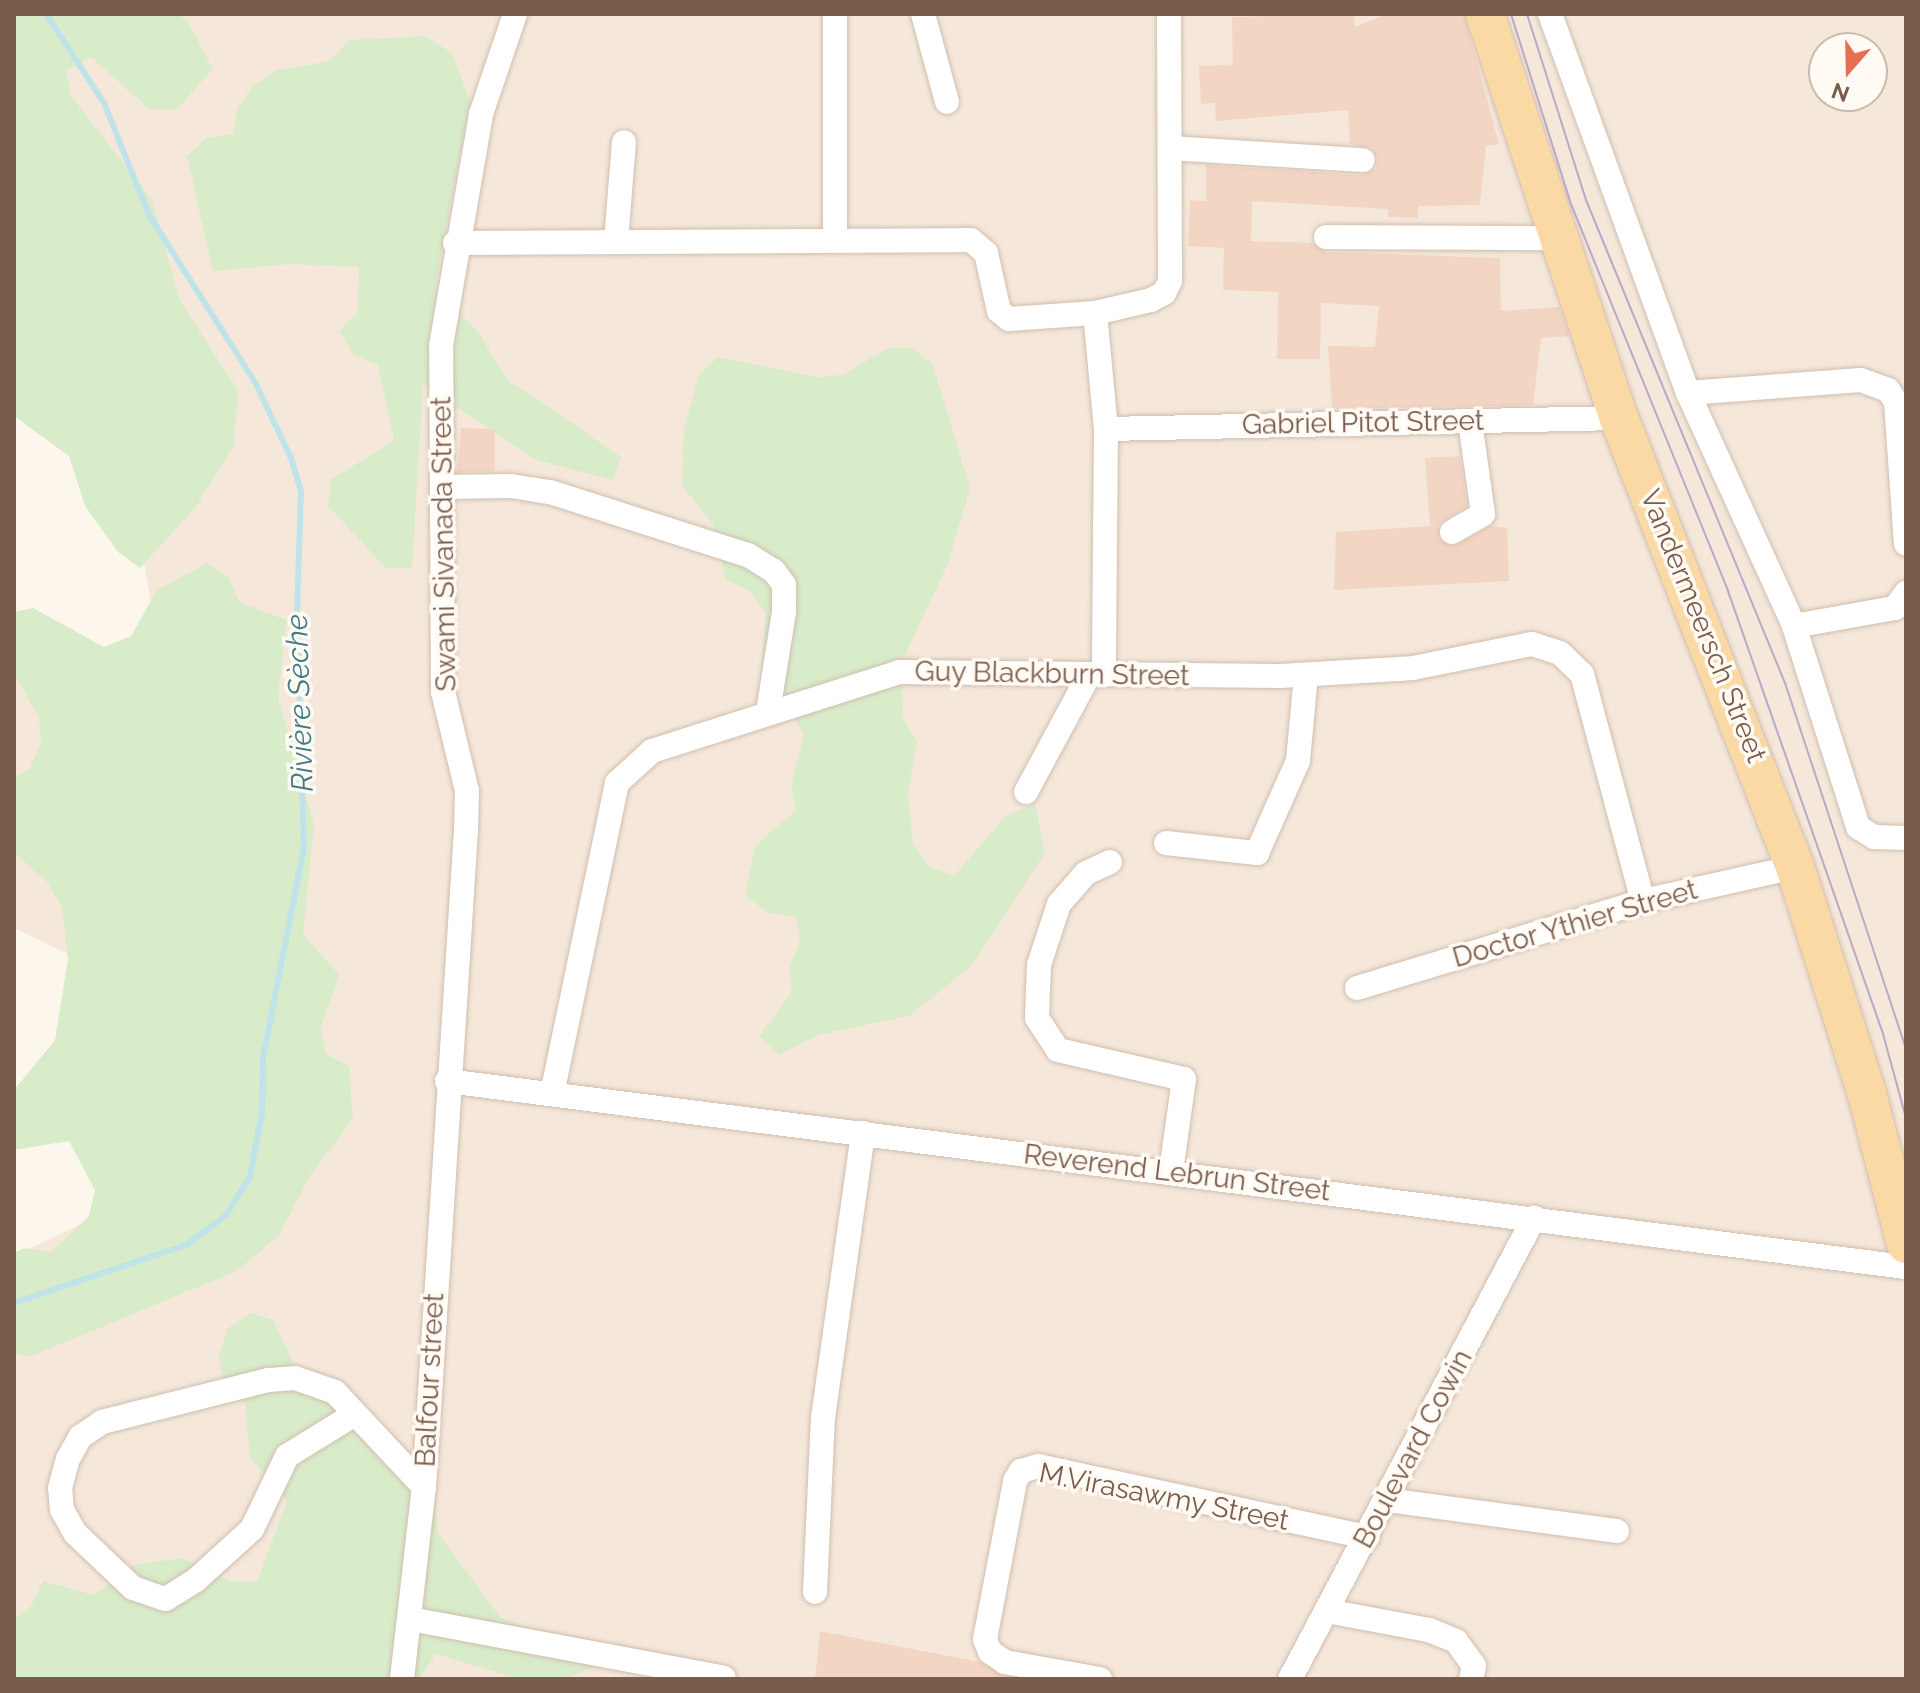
<!DOCTYPE html>
<meta charset="utf-8">
<style>
body{margin:0}
#map{position:relative;width:1920px;height:1693px;overflow:hidden;background:#fdf6ec;font-family:Raleway,sans-serif}
div>[style]{position:absolute}
[style*='--x']{left:calc(var(--x)*1px);top:calc(var(--y)*1px);width:calc(var(--w)*1px);rotate:calc(var(--a)*1deg)}
.residential>*{inset:0;background:#f5e8da}
.green>*{inset:0;background:#d8ecc9}
.stream>*{height:6px;margin:-3px;padding:0 3px;transform-origin:3px;border-radius:3px;background:#bfe3e8}
.building>*{inset:0;background:#f3d5c3}
.roads{filter:drop-shadow(0 0 2px #d1beb0) drop-shadow(0 0 2px #d1beb0)}
.street>*{height:24px;margin:-12px;padding:0 12px;transform-origin:12px;border-radius:12px;background:#fff}
.primary>*{height:38px;margin:-19px;padding:0 19px;transform-origin:19px;border-radius:19px;background:#fbd9a5}
.tram>*{height:2px;margin:-1px;padding:0 1px;transform-origin:1px;border-radius:1px;background:#b9a8c9}
span{translate:-50% -50%;white-space:nowrap;text-align:center;line-height:1.15;-webkit-text-stroke:7px #fffaf3;paint-order:stroke}
.street-label{font-size:28px;color:#7a5c4d}
.water-label{font-size:30px;color:#437c86;font-style:italic}
.frame{position:absolute;inset:0;border:16px solid #7a5c4d;pointer-events:none}
.north{position:absolute;left:1808px;top:32px;width:80px;height:80px;box-sizing:border-box;background:#fffaf3;border:2px solid #cabbb1;border-radius:50%;rotate:200deg;font-size:22px;font-weight:700;line-height:32px;text-align:center;color:#7a5c4d}
.north::after{content:'';display:block;margin:auto;width:28px;height:36px;background:#e76f51;clip-path:polygon(50% 0,100% 100%,50% 72%,0 100%)}
</style>
<div id="map">
<div class="residential">
<div style="clip-path:polygon(evenodd,47px 14px,1906px 14px,1906px 1679px,14px 1679px,14px 1256px,247px 1145px,47px 14px,1824px 48px,1872px 48px,1872px 96px,1824px 96px,1824px 48px)"></div>
<div style="clip-path:polygon(14px 630px,49px 636px,70px 955px,14px 928px)"></div>
</div>
<div class="green">
<div style="clip-path:polygon(14px 14px,178px 14px,188px 22px,213px 69px,176px 110px,149px 109px,91px 57px,66px 70px,71px 96px,152px 200px,180px 301px,238px 390px,234px 445px,195px 508px,140px 568px,118px 552px,85px 506px,69px 456px,14px 416px)"></div>
<div style="clip-path:polygon(425px 36px,452px 53px,470px 101px,435px 287px,478px 332px,507px 379px,621px 457px,613px 480px,536px 460px,423px 384px,412px 568px,386px 568px,328px 506px,331px 480px,394px 440px,378px 365px,353px 354px,339px 331px,357px 314px,359px 267px,291px 264px,213px 271px,187px 156px,207px 138px,234px 134px,237px 108px,253px 86px,277px 70px,330px 61px,349px 40px)"></div>
<div style="clip-path:polygon(887px 348px,913px 348px,933px 365px,970px 488px,947px 566px,901px 663px,903px 719px,917px 741px,908px 793px,913px 844px,930px 867px,954px 876px,1006px 816px,1035px 804px,1045px 853px,973px 964px,909px 1016px,818px 1035px,779px 1055px,759px 1036px,792px 992px,789px 967px,800px 942px,796px 917px,769px 913px,745px 896px,755px 846px,796px 810px,791px 785px,804px 734px,761px 667px,766px 613px,750px 591px,725px 579px,714px 526px,682px 485px,684px 429px,699px 374px,718px 357px,817px 377px,843px 375px)"></div>
<div style="clip-path:polygon(207px 563px,228px 577px,240px 603px,287px 620px,278px 697px,314px 825px,303px 934px,339px 975px,321px 1027px,325px 1053px,349px 1066px,353px 1119px,311px 1174px,279px 1235px,237px 1271px,29px 1357px,14px 1353px,14px 1253px,24px 1248px,51px 1252px,89px 1216px,95px 1190px,69px 1141px,14px 1150px,14px 1090px,55px 1040px,68px 959px,62px 907px,48px 883px,14px 853px,14px 778px,30px 768px,41px 743px,39px 717px,14px 674px,14px 612px,33px 608px,104px 647px,131px 636px,157px 590px)"></div>
<div style="clip-path:polygon(250px 1313px,273px 1320px,294px 1365px,361px 1399px,392px 1450px,434px 1481px,438px 1533px,500px 1617px,575px 1649px,594px 1667px,564px 1679px,519px 1679px,436px 1654px,419px 1679px,14px 1679px,14px 1619px,31px 1606px,43px 1581px,94px 1595px,134px 1565px,182px 1558px,231px 1581px,257px 1582px,287px 1501px,250px 1458px,245px 1404px,224px 1383px,219px 1357px,227px 1329px)"></div>
</div>
<div class="stream">
<div style="--x:14;--y:1303;--w:184;--a:-18.7"></div>
<div style="--x:188;--y:1244;--w:48;--a:-37.3"></div>
<div style="--x:226;--y:1215;--w:45;--a:-57.7"></div>
<div style="--x:250;--y:1177;--w:66;--a:-79.5"></div>
<div style="--x:262;--y:1112;--w:54;--a:-88.9"></div>
<div style="--x:263;--y:1058;--w:214;--a:-79"></div>
<div style="--x:304;--y:848;--w:232;--a:-91.7"></div>
<div style="--x:297;--y:616;--w:125;--a:-88.2"></div>
<div style="--x:301;--y:491;--w:37;--a:-107"></div>
<div style="--x:290;--y:456;--w:80;--a:-115.3"></div>
<div style="--x:256;--y:384;--w:200;--a:-122.3"></div>
<div style="--x:149;--y:215;--w:121;--a:-111.9"></div>
<div style="--x:104;--y:103;--w:106;--a:-123.1"></div>
</div>
<div class="building">
<div style="clip-path:polygon(1354px 14px,1355px 27px,1386px 14px,1464px 14px,1499px 144px,1486px 146px,1480px 205px,1418px 206px,1418px 218px,1388px 217px,1388px 209px,1252px 201px,1251px 241px,1312px 243px,1326px 252px,1500px 258px,1501px 311px,1559px 307px,1569px 336px,1541px 338px,1533px 405px,1332px 409px,1328px 346px,1375px 347px,1379px 306px,1321px 303px,1320px 359px,1277px 359px,1278px 292px,1223px 290px,1224px 248px,1188px 246px,1190px 200px,1206px 201px,1206px 165px,1362px 175px,1375px 169px,1378px 160px,1372px 148px,1350px 144px,1348px 110px,1216px 121px,1215px 103px,1201px 104px,1199px 66px,1233px 65px,1232px 17px)"></div>
<div style="clip-path:polygon(461px 428px,495px 429px,495px 471px,457px 472px)"></div>
<div style="clip-path:polygon(1460px 456px,1467px 506px,1439px 524px,1439px 539px,1453px 547px,1491px 526px,1507px 528px,1509px 581px,1334px 590px,1336px 532px,1430px 526px,1425px 458px)"></div>
<div style="clip-path:polygon(820px 1631px,980px 1662px,1015px 1679px,815px 1679px)"></div>
</div>
<div class="roads">
<div class="street">
<div style="--x:835;--y:14;--w:224;--a:90"></div>
<div style="--x:923;--y:14;--w:91;--a:74.7"></div>
<div style="--x:1550;--y:14;--w:403;--a:70"></div>
<div style="--x:1688;--y:393;--w:256;--a:65.5"></div>
<div style="--x:1794;--y:626;--w:211;--a:72.3"></div>
<div style="--x:1858;--y:827;--w:19;--a:32"></div>
<div style="--x:1874;--y:837;--w:32;--a:2"></div>
<div style="--x:1170;--y:148;--w:193;--a:3.6"></div>
<div style="--x:1326;--y:237;--w:229;--a:0.3"></div>
<div style="--x:616;--y:241;--w:99;--a:-85.4"></div>
<div style="--x:455;--y:243;--w:516;--a:-0.33"></div>
<div style="--x:971;--y:240;--w:20;--a:41"></div>
<div style="--x:986;--y:253;--w:59;--a:77.4"></div>
<div style="--x:999;--y:311;--w:13;--a:39"></div>
<div style="--x:1009;--y:319;--w:86;--a:-4"></div>
<div style="--x:1095;--y:313;--w:57;--a:-13.1"></div>
<div style="--x:1151;--y:300;--w:15;--a:-28"></div>
<div style="--x:1164;--y:293;--w:13;--a:-63"></div>
<div style="--x:1170;--y:281;--w:267;--a:-90.2"></div>
<div style="--x:1095;--y:313;--w:117;--a:84.6"></div>
<div style="--x:1106;--y:429;--w:246;--a:90.5"></div>
<div style="--x:1688;--y:393;--w:173;--a:-4.3"></div>
<div style="--x:1861;--y:380;--w:29;--a:20"></div>
<div style="--x:1888;--y:390;--w:14;--a:56"></div>
<div style="--x:1896;--y:402;--w:142;--a:86"></div>
<div style="--x:1106;--y:429;--w:513;--a:-1.23"></div>
<div style="--x:443;--y:487;--w:68;--a:-0.8"></div>
<div style="--x:511;--y:486;--w:39;--a:9"></div>
<div style="--x:550;--y:492;--w:208;--a:17.7"></div>
<div style="--x:748;--y:555;--w:31;--a:32"></div>
<div style="--x:774;--y:571;--w:17;--a:54"></div>
<div style="--x:784;--y:585;--w:27;--a:90"></div>
<div style="--x:784;--y:612;--w:101;--a:99.1"></div>
<div style="--x:1452;--y:532;--w:36;--a:-30"></div>
<div style="--x:1483;--y:514;--w:94;--a:-98"></div>
<div style="--x:1794;--y:626;--w:103;--a:-10.1"></div>
<div style="--x:1895;--y:608;--w:19;--a:-54"></div>
<div style="--x:1026;--y:792;--w:133;--a:-61.7"></div>
<div style="--x:1166;--y:843;--w:92;--a:6.3"></div>
<div style="--x:1257;--y:853;--w:101;--a:-66"></div>
<div style="--x:1298;--y:761;--w:86;--a:-84.7"></div>
<div style="--x:1110;--y:862;--w:26;--a:155"></div>
<div style="--x:1086;--y:873;--w:41;--a:131.1"></div>
<div style="--x:1059;--y:904;--w:64;--a:108.2"></div>
<div style="--x:1039;--y:965;--w:53;--a:92.2"></div>
<div style="--x:1037;--y:1018;--w:38;--a:57"></div>
<div style="--x:1058;--y:1050;--w:129;--a:13"></div>
<div style="--x:1184;--y:1079;--w:94;--a:98"></div>
<div style="--x:1357;--y:988;--w:299;--a:-16.9"></div>
<div style="--x:1643;--y:901;--w:156;--a:-12.6"></div>
<div style="--x:447;--y:1081;--w:1471;--a:7.27"></div>
<div style="--x:552;--y:1094;--w:318;--a:-78.2"></div>
<div style="--x:617;--y:783;--w:47;--a:-42.4"></div>
<div style="--x:652;--y:751;--w:259;--a:-17.7"></div>
<div style="--x:899;--y:672;--w:381;--a:0.6"></div>
<div style="--x:1280;--y:676;--w:133;--a:-3.4"></div>
<div style="--x:1413;--y:668;--w:121;--a:-11.4"></div>
<div style="--x:1532;--y:644;--w:29;--a:18"></div>
<div style="--x:1560;--y:653;--w:30;--a:44"></div>
<div style="--x:1582;--y:674;--w:235;--a:75"></div>
<div style="--x:355;--y:1414;--w:80;--a:148.3"></div>
<div style="--x:287;--y:1456;--w:81;--a:115.6"></div>
<div style="--x:252;--y:1529;--w:76;--a:137.7"></div>
<div style="--x:196;--y:1580;--w:36;--a:148"></div>
<div style="--x:165;--y:1599;--w:34;--a:-161"></div>
<div style="--x:133;--y:1588;--w:80;--a:-136.5"></div>
<div style="--x:75;--y:1533;--w:26;--a:-119"></div>
<div style="--x:62;--y:1510;--w:22;--a:-95"></div>
<div style="--x:60;--y:1488;--w:30;--a:-75"></div>
<div style="--x:68;--y:1459;--w:25;--a:-61"></div>
<div style="--x:80;--y:1437;--w:27;--a:-34"></div>
<div style="--x:102;--y:1422;--w:171;--a:-14.2"></div>
<div style="--x:268;--y:1380;--w:27;--a:-4"></div>
<div style="--x:295;--y:1378;--w:42;--a:19.3"></div>
<div style="--x:335;--y:1392;--w:130;--a:46.9"></div>
<div style="--x:1387;--y:1500;--w:232;--a:7.7"></div>
<div style="--x:815;--y:1592;--w:174;--a:-87.4"></div>
<div style="--x:823;--y:1418;--w:288;--a:-82"></div>
<div style="--x:1327;--y:1611;--w:104;--a:10.6"></div>
<div style="--x:1429;--y:1630;--w:29;--a:22"></div>
<div style="--x:1456;--y:1641;--w:31;--a:54"></div>
<div style="--x:1474;--y:1666;--w:13;--a:103"></div>
<div style="--x:410;--y:1619;--w:319;--a:10.6"></div>
<div style="--x:402;--y:1679;--w:193;--a:-83.5"></div>
<div style="--x:424;--y:1487;--w:657;--a:-86.34"></div>
<div style="--x:466;--y:831;--w:40;--a:-88.6"></div>
<div style="--x:467;--y:791;--w:102;--a:-103.6"></div>
<div style="--x:443;--y:692;--w:346;--a:-90.3"></div>
<div style="--x:441;--y:346;--w:235;--a:-80.2"></div>
<div style="--x:481;--y:114;--w:106;--a:-71.2"></div>
<div style="--x:1100;--y:1679;--w:97;--a:-169.9"></div>
<div style="--x:1005;--y:1662;--w:18;--a:-146"></div>
<div style="--x:990;--y:1652;--w:14;--a:-111"></div>
<div style="--x:985;--y:1639;--w:161;--a:-79.2"></div>
<div style="--x:1015;--y:1481;--w:12;--a:-59"></div>
<div style="--x:1021;--y:1471;--w:18;--a:-16"></div>
<div style="--x:1038;--y:1466;--w:337;--a:12.2"></div>
<div style="--x:1290;--y:1679;--w:522;--a:-62.11"></div>
</div>
<div class="primary">
<div style="--x:1485;--y:14;--w:426;--a:71.7"></div>
<div style="--x:1619;--y:418;--w:482;--a:68.6"></div>
<div style="--x:1795;--y:867;--w:238;--a:72.4"></div>
<div style="--x:1867;--y:1094;--w:155;--a:75.4"></div>
</div>
</div>
<div class="tram">
<div style="--x:1511;--y:14;--w:199;--a:72.5"></div>
<div style="--x:1571;--y:204;--w:418;--a:67.9"></div>
<div style="--x:1728;--y:591;--w:469;--a:70.7"></div>
<div style="--x:1883;--y:1034;--w:87;--a:74.7"></div>
<div style="--x:1527;--y:14;--w:195;--a:72.4"></div>
<div style="--x:1586;--y:200;--w:522;--a:67.61"></div>
<div style="--x:1785;--y:683;--w:385;--a:71.7"></div>
</div>
<div class="street-label">
<span style="left:1363px;top:423px;rotate:-1deg">Gabriel Pitot Street</span>
<span style="left:444px;top:544px;rotate:-91deg">Swami Sivanada Street</span>
<span style="left:1703px;top:626px;rotate:68deg">Vandermeersch Street</span>
<span style="left:1052px;top:674px;rotate:1deg">Guy Blackburn Street</span>
<span style="left:1575px;top:924px;rotate:-16deg">Doctor Ythier Street</span>
<span style="left:1177px;top:1173px;rotate:7deg">Reverend Lebrun Street</span>
<span style="left:430px;top:1380px;rotate:-87deg">Balfour street</span>
<span style="left:1413px;top:1449px;rotate:-62deg">Boulevard Cowin</span>
<span style="left:1164px;top:1497px;rotate:11deg">M.Virasawmy Street</span>
</div>
<div class="water-label">
<span style="left:300px;top:703px;rotate:-92deg">Rivière Sèche</span>
</div>
<div class="frame"></div>
<div class="north">N</div>
</div>
